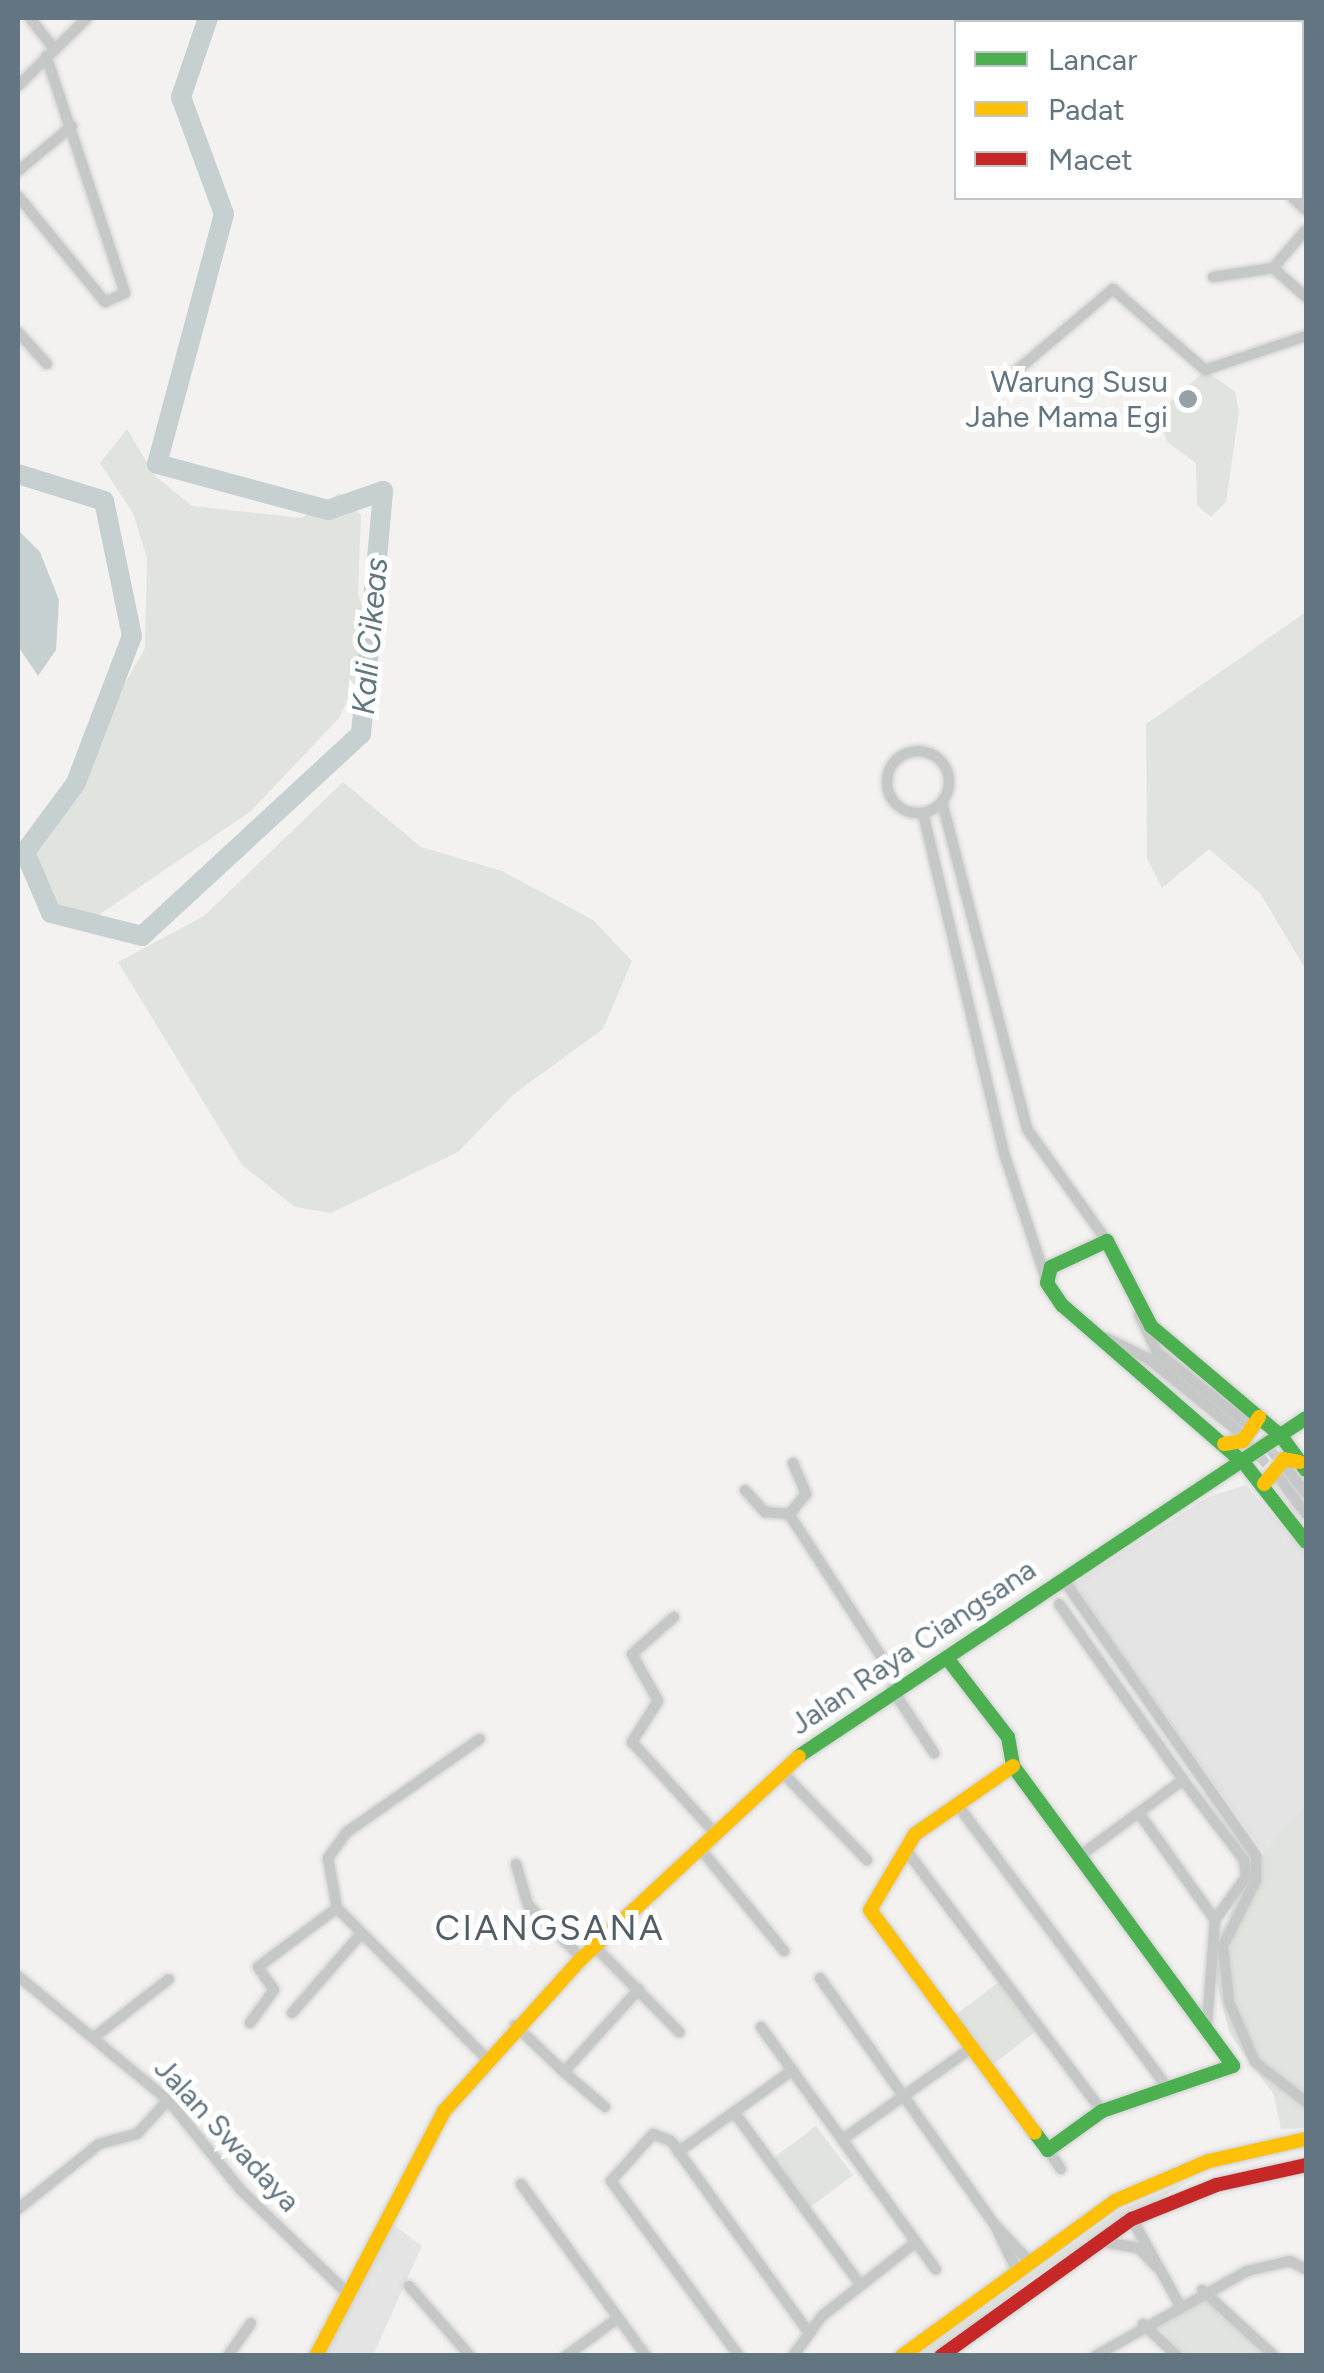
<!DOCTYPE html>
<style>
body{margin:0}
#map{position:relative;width:1324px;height:2373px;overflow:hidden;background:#f3f2f0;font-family:Figtree,sans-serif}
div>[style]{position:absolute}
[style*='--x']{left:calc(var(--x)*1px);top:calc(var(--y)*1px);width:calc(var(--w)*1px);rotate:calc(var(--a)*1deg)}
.built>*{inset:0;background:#e3e4e3}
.green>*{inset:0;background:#e1e4de}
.water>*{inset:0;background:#c6d0d1}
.river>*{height:20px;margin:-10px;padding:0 10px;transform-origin:10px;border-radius:10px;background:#c6d0d1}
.street-tunnel>*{height:10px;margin-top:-5px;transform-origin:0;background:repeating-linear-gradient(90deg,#c8ccce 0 10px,transparent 0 15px)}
.roads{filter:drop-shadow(0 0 2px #cfcfd0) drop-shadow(0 0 2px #cfcfd0)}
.street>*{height:10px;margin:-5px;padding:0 5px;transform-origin:5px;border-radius:5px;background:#c6c8c8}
.street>.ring{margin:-5px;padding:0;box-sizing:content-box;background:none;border:10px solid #c6c8c8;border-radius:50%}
.fast>*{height:14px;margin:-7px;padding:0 7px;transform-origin:7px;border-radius:7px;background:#4caf50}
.slow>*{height:14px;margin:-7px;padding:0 7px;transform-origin:7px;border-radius:7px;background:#ffc107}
.jam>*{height:14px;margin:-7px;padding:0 7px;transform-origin:7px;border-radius:7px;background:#c62828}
.dots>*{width:28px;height:28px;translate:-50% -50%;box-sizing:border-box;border:5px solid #fff;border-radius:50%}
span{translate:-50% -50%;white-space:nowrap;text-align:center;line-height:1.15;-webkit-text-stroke:10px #fff;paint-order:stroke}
.poi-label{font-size:30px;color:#637580}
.right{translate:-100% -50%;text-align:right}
.street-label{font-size:30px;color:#637580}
.water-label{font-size:32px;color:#5f777e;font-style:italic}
.quarter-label{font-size:35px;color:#515e65;letter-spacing:2.5px}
.frame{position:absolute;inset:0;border:20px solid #637580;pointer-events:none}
.legend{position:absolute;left:954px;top:20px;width:350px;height:180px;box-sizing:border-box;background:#fff;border:2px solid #c1c8cc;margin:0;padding:12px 18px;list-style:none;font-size:30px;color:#637580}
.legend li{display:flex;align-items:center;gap:20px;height:50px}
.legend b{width:50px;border:2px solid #c1c8cc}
</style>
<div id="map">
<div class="built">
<div style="clip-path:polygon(1246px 1485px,1306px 1554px,1306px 1804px,1265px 1854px,1072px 1585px,1208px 1497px)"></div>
<div style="clip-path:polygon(391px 2223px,422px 2246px,373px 2355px,325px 2356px)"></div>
</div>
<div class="green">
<div style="clip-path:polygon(1205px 370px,1235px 392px,1239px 412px,1226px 502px,1211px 517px,1197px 505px,1196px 463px,1167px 442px,1159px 413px)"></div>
<div style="clip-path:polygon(127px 429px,155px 476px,192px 506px,302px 518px,339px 493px,361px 515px,358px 594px,374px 645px,339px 718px,250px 812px,94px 918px,41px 902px,25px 877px,37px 838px,145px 648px,147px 558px,133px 513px,100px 463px)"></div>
<div style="clip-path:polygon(1306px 612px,1306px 970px,1260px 893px,1209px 849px,1162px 888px,1147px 859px,1146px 724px)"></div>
<div style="clip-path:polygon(343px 782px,421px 847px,502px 871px,593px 920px,632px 961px,603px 1029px,514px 1094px,458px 1152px,331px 1213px,295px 1207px,242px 1165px,118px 962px,204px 916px)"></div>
<div style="clip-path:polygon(1306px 1804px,1306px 2128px,1281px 2129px,1274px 2095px,1230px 2034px,1215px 1978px,1220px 1935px,1255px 1864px)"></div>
<div style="clip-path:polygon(999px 1982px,1036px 2031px,991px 2066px,954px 2016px)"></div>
<div style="clip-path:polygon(816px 2126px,853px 2175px,808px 2209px,771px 2160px)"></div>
<div style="clip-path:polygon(1189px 2181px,1046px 2269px,931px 2355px,917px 2356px,1120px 2210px)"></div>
<div style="clip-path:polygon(1197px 2298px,1206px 2301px,1264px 2355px,1184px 2355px,1156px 2325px)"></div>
</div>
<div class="water">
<div style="clip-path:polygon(18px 530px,40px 552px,59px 600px,56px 650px,38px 676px,18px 646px)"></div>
</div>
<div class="river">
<div style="--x:18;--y:474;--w:90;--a:17.4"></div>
<div style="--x:104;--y:501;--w:138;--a:78.3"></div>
<div style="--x:132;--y:636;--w:157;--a:110.9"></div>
<div style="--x:76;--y:783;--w:86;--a:126.5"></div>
<div style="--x:25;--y:852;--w:66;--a:66.9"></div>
<div style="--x:51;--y:913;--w:94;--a:14.2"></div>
<div style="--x:142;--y:936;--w:298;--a:-42.7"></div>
<div style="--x:361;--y:734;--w:244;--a:-84.8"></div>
<div style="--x:383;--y:491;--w:58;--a:160.9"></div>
<div style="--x:328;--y:510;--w:177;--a:-164.9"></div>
<div style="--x:157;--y:464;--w:259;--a:-75"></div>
<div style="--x:224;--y:214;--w:125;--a:-110.2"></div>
<div style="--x:181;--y:97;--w:83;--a:-71.1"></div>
</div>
<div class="street-tunnel">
<div style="--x:1250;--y:1427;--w:53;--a:48.8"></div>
<div style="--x:1240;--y:1434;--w:53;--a:48.8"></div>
</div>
<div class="roads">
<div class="street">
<div style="--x:30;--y:18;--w:36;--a:52"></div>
<div style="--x:1108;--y:22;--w:5;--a:-53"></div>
<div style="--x:1302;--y:78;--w:60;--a:-88.1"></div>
<div style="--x:18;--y:86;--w:97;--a:-44.6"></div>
<div style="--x:18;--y:171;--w:70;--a:-39.8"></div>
<div style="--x:18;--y:196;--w:137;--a:50.6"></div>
<div style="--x:105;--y:302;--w:22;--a:-24"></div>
<div style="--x:125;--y:293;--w:250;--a:-108.4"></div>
<div style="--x:1293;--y:198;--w:18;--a:43"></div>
<div style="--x:1273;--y:268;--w:44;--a:41.3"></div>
<div style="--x:1213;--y:277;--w:61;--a:-8.5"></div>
<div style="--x:1273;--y:268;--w:50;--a:-49"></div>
<div style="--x:18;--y:332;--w:43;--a:47.8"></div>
<div style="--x:1015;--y:372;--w:128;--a:-40.3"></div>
<div style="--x:1113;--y:289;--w:123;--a:41.4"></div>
<div style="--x:1205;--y:370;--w:107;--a:-18.6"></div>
<div class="ring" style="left:887px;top:751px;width:52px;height:52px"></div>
<div style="--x:942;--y:802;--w:338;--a:75.4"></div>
<div style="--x:1027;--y:1129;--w:138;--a:54.5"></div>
<div style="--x:923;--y:813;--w:353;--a:76.6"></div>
<div style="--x:1005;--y:1156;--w:133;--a:71.6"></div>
<div style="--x:1139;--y:1314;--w:42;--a:64.7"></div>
<div style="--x:1157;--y:1352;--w:114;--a:38.6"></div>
<div style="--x:1104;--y:1337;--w:50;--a:26.1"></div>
<div style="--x:1149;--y:1359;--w:114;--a:39"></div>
<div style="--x:793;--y:1463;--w:34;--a:67"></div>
<div style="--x:806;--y:1494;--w:26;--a:130"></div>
<div style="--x:789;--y:1514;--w:202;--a:57.1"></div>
<div style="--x:1288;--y:1470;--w:29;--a:52"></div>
<div style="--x:1279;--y:1478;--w:45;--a:53.1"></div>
<div style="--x:745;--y:1490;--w:30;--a:48"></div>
<div style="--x:765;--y:1512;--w:24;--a:5"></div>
<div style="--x:1063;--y:1579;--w:338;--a:55.1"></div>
<div style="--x:1256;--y:1856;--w:24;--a:90"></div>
<div style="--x:1256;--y:1880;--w:74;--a:116.6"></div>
<div style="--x:1223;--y:1946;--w:56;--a:83.9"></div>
<div style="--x:1229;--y:2002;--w:65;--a:66.6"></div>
<div style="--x:1255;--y:2062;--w:65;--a:38.1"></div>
<div style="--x:1059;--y:1604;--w:215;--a:54.8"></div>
<div style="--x:674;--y:1617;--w:56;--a:138.6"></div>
<div style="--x:632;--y:1654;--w:54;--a:61"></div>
<div style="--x:658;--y:1701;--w:49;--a:122.4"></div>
<div style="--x:632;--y:1742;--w:126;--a:47.6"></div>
<div style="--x:892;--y:1689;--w:77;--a:56.7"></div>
<div style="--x:781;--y:1771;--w:124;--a:46"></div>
<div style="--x:956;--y:1803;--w:357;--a:53.4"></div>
<div style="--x:1139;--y:1813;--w:131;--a:54.6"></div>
<div style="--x:906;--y:1850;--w:326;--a:53.1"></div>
<div style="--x:703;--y:1852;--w:128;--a:50.7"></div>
<div style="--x:1081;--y:1855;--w:127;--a:-36.3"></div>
<div style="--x:1183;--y:1780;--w:101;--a:52.7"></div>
<div style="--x:1244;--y:1860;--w:17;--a:83"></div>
<div style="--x:1246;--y:1877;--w:53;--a:125.8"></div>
<div style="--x:1215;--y:1920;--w:103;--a:94.4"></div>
<div style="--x:516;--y:1864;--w:43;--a:73.7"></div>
<div style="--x:528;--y:1905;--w:76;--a:44.5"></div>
<div style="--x:337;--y:1908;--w:51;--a:-100.2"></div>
<div style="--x:328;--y:1858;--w:32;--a:-54"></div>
<div style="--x:347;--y:1832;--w:162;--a:-35"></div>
<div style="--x:595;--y:1947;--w:120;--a:45.3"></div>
<div style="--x:18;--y:1976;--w:195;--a:39.6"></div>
<div style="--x:168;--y:2100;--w:114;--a:51"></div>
<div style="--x:240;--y:2189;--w:153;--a:44.2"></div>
<div style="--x:820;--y:1978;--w:303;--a:54.7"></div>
<div style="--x:995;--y:2225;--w:51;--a:64.4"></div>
<div style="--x:292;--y:2013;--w:103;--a:-48.9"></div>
<div style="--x:250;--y:2023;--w:41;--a:-54"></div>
<div style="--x:274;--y:1990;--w:28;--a:-125"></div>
<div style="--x:258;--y:1967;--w:99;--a:-36.8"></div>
<div style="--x:337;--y:1908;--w:213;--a:45.2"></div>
<div style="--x:515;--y:2025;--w:68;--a:43.8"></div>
<div style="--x:761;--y:2027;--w:299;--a:54.2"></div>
<div style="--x:93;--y:2038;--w:96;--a:-37.8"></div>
<div style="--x:605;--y:2107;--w:54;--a:-139.5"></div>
<div style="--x:564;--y:2072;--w:112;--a:-47.9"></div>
<div style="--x:734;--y:2112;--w:213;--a:53.8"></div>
<div style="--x:843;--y:2139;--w:157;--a:-35.4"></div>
<div style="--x:1048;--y:2150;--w:23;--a:56"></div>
<div style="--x:678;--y:2152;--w:141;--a:-35.5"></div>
<div style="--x:521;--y:2184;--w:213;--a:54"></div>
<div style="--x:18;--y:2209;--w:104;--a:-38.7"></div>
<div style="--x:99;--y:2144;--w:39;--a:-15"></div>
<div style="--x:137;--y:2134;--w:46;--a:-47.6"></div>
<div style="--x:1132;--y:2219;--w:95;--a:61"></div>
<div style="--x:995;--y:2225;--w:50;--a:46.6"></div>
<div style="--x:1097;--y:2241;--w:43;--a:9.5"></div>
<div style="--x:1139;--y:2248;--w:26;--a:47"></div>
<div style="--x:409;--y:2286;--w:93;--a:48.9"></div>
<div style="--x:1202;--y:2290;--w:98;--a:42.5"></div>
<div style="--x:1143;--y:2324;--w:47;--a:43.3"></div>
<div style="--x:228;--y:2356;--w:40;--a:-55.1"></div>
<div style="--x:566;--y:2356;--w:64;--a:-36.2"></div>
<div style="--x:739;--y:2356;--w:217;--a:-126.2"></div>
<div style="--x:611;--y:2181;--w:63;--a:-48.2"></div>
<div style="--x:653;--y:2134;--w:19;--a:21"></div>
<div style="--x:671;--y:2141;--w:235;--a:54.3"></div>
<div style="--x:793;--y:2356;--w:49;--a:-54.1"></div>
<div style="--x:822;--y:2316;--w:120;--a:-38.2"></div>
<div style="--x:1095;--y:2356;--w:174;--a:-29.2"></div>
<div style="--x:1247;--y:2271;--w:44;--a:-13.1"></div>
<div style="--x:1290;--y:2261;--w:18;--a:27"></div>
</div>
<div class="fast">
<div style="--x:1306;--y:1470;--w:42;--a:-126.3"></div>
<div style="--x:1281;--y:1436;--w:170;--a:-139.8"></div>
<div style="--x:1151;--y:1326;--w:96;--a:-117.4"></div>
<div style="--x:1107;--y:1241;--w:62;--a:155.1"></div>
<div style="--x:1051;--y:1267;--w:16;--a:104"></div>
<div style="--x:1047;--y:1283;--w:27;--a:56"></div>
<div style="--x:1062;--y:1305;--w:241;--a:41"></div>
<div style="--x:1244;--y:1463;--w:100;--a:51.9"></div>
<div style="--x:950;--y:1662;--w:95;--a:52.3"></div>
<div style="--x:1008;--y:1737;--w:29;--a:80"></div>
<div style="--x:1013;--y:1766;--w:372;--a:53.7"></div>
<div style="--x:1233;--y:2066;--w:139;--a:161"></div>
<div style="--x:1102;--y:2111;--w:67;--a:144.2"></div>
<div style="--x:1048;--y:2150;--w:21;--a:-127"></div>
<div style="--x:799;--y:1756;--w:609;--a:-33.69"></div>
</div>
<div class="slow">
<div style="--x:1224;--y:1444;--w:19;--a:-9"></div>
<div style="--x:1243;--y:1441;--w:29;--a:-56"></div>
<div style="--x:1264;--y:1484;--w:32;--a:-51"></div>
<div style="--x:1284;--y:1459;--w:16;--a:11"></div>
<div style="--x:1013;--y:1766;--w:119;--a:145.2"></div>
<div style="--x:915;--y:1834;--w:88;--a:120.6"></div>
<div style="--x:870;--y:1910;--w:277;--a:53.5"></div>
<div style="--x:316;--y:2356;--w:276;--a:-62.4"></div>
<div style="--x:444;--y:2111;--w:206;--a:-48"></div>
<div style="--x:582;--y:1958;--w:296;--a:-42.9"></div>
<div style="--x:902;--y:2356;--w:263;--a:-36"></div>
<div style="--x:1115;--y:2201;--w:102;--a:-23.1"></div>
<div style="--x:1209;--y:2161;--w:99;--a:-12.8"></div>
</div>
<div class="jam">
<div style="--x:941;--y:2356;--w:235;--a:-35.7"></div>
<div style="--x:1132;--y:2219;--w:91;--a:-22"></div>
<div style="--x:1216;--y:2185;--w:92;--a:-12.5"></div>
</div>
</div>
<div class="dots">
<div style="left:1188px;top:399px;background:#95a1a7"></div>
</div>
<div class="poi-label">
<span class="right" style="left:1168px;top:399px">Warung Susu<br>Jahe Mama Egi</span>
</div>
<div class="street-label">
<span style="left:913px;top:1647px;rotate:-34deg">Jalan Raya Ciangsana</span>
<span style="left:227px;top:2135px;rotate:47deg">Jalan Swadaya</span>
</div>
<div class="water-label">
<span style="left:370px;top:636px;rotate:-85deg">Kali Cikeas</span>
</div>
<div class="quarter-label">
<span style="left:550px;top:1928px">CIANGSANA</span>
</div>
<div class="frame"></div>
<ul class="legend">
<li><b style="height:12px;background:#4caf50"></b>Lancar</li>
<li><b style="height:12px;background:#ffc107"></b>Padat</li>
<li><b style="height:12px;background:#c62828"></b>Macet</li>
</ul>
</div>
